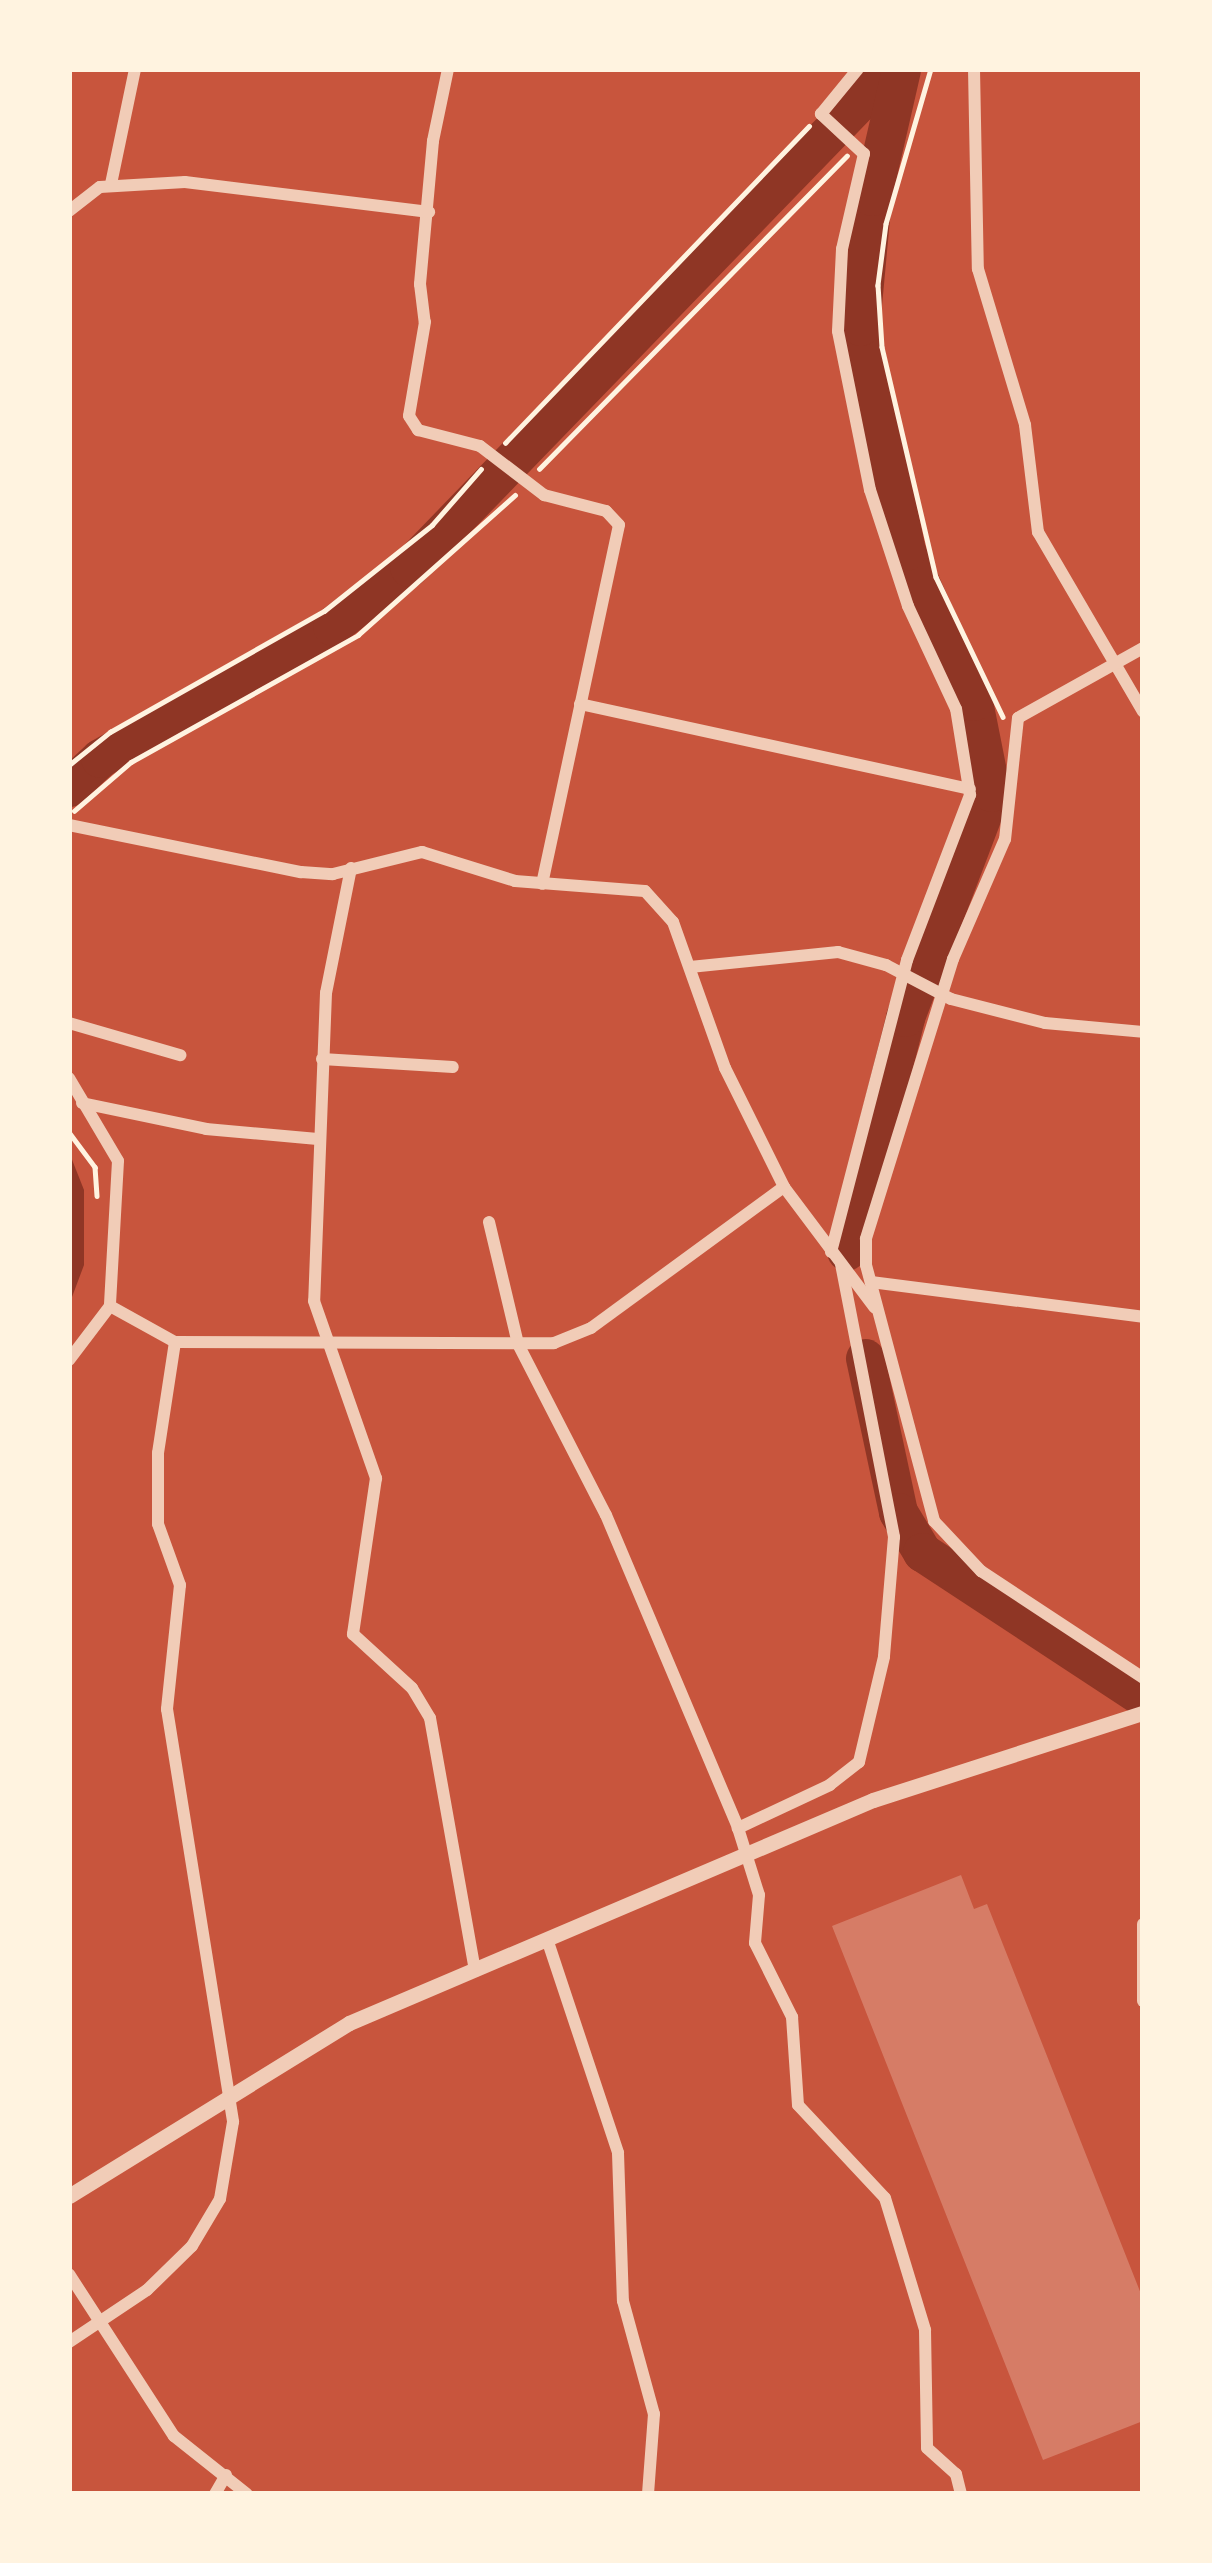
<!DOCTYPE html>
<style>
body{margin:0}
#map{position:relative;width:1212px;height:2563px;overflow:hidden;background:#c8553d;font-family:"Alegreya Sans",sans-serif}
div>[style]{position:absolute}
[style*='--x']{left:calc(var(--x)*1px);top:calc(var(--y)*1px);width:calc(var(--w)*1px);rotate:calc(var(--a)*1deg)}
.water>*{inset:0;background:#8f3625}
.river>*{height:39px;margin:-19.5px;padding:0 19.5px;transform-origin:19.5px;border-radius:19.5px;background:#8f3625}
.building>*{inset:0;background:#d67c66}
.path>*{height:4.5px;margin:-2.25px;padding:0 2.25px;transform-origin:2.25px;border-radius:2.25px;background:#fff3e0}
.minor>*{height:12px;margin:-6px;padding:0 6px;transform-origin:6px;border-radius:6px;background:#f1ccb7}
.tertiary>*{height:15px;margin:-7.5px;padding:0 7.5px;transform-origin:7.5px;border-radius:7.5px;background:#f1ccb7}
span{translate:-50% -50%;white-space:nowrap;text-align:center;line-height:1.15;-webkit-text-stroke:12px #fff3e0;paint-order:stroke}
.frame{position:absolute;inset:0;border:72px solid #fff3e0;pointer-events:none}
</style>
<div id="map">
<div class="water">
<div style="clip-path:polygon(69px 1152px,84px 1190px,84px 1265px,69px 1305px)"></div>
</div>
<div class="river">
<div style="--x:69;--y:787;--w:42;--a:-43.1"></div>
<div style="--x:100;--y:758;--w:267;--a:-29.6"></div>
<div style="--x:332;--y:626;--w:97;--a:-37.5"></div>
<div style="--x:409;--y:567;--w:693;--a:-45.94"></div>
<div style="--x:846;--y:1251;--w:241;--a:-75.8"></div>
<div style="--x:905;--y:1017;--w:241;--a:-69.1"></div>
<div style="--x:991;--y:792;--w:93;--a:-101.2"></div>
<div style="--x:973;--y:701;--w:164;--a:-114.1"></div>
<div style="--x:906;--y:551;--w:230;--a:-101.6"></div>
<div style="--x:860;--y:326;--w:131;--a:-84.7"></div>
<div style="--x:872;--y:196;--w:130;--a:-77.1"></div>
<div style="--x:865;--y:1358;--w:157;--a:77.9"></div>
<div style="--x:898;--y:1512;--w:47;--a:59"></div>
<div style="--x:922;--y:1552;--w:264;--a:33.3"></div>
</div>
<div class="building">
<div style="clip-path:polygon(961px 1875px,974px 1909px,987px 1904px,1143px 2299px,1143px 2421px,1043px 2460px,832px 1926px)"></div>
</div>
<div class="path">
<div style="--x:931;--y:69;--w:161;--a:106.2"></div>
<div style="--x:886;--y:224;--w:62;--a:97.5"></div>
<div style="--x:878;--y:285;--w:62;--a:86.3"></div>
<div style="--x:882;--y:347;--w:236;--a:76.8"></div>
<div style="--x:936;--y:577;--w:155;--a:64.4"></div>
<div style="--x:505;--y:443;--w:439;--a:-46.2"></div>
<div style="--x:539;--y:469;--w:439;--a:-45.5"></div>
<div style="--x:69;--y:765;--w:53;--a:-38.8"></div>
<div style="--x:110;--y:732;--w:246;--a:-29.5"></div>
<div style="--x:324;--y:611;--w:138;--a:-38.5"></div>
<div style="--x:432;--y:525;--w:74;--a:-48.8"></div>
<div style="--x:74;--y:811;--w:75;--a:-40.7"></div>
<div style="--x:131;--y:762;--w:260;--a:-29.2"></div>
<div style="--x:358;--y:635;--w:210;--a:-41.7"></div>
<div style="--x:69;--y:1132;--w:44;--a:53.4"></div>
<div style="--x:95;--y:1167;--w:29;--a:86"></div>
</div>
<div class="minor">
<div style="--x:448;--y:69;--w:74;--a:101.8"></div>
<div style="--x:433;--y:141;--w:144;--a:95.2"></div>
<div style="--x:420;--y:284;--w:38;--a:83"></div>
<div style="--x:425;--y:322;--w:95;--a:99.7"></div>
<div style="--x:409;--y:416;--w:17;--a:57"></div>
<div style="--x:418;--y:430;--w:64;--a:14.5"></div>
<div style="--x:480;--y:446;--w:81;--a:37.4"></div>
<div style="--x:544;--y:495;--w:64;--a:14.5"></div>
<div style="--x:606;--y:511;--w:19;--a:47"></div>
<div style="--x:619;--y:525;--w:367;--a:102.1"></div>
<div style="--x:974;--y:69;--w:200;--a:88.9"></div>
<div style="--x:978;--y:269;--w:163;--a:73.2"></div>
<div style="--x:1025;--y:425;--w:108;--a:83.1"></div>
<div style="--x:1038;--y:532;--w:208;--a:59.7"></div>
<div style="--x:111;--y:184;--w:117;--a:-78.2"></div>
<div style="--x:69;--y:211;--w:39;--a:-38"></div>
<div style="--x:100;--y:187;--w:85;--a:-3.4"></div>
<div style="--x:185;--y:182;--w:246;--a:7"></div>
<div style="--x:1143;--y:648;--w:143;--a:150.8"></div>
<div style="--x:1018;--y:718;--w:122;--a:96.1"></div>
<div style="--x:1005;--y:839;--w:131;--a:113.4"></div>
<div style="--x:953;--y:959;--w:293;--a:107.3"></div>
<div style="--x:866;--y:1239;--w:26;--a:90"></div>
<div style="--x:866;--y:1265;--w:265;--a:75.1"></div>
<div style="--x:934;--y:1521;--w:69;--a:46.8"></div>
<div style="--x:981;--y:1571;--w:194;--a:33.4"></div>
<div style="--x:580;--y:704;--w:399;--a:12.3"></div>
<div style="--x:69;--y:825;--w:237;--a:11.5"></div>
<div style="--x:301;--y:872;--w:32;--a:4"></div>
<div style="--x:333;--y:874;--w:92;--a:-13.9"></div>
<div style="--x:422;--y:852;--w:97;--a:17.3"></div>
<div style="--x:515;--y:881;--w:130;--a:4.4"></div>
<div style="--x:645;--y:891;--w:42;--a:47.9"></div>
<div style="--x:673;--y:922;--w:155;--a:70.4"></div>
<div style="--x:725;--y:1068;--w:133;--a:63.6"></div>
<div style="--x:784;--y:1187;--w:151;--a:53.1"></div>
<div style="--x:351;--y:868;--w:127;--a:101.3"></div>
<div style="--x:326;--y:993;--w:308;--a:92.2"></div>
<div style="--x:314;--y:1301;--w:188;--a:70.7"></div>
<div style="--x:376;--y:1478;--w:158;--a:98.4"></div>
<div style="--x:353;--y:1634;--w:80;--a:42.5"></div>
<div style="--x:412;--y:1688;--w:35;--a:59"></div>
<div style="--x:430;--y:1718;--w:257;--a:79.9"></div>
<div style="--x:690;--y:967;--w:149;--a:-5.8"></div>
<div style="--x:838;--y:952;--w:50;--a:15.2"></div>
<div style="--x:886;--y:965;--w:73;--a:27.6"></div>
<div style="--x:951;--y:999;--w:97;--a:14.3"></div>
<div style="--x:1045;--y:1023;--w:98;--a:5.2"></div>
<div style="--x:69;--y:1023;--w:116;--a:16.1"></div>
<div style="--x:322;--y:1059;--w:131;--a:3.5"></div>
<div style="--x:69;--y:1078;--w:96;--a:59.4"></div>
<div style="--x:118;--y:1161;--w:145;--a:93.2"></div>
<div style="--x:110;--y:1306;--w:74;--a:29"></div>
<div style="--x:175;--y:1342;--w:112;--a:98.7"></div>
<div style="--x:158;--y:1453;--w:71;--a:90"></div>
<div style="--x:158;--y:1524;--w:65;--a:70.2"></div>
<div style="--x:180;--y:1585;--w:125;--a:96"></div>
<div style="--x:167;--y:1709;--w:418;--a:80.9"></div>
<div style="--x:233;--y:2122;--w:78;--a:99.6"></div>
<div style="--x:220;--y:2199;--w:55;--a:120.8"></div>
<div style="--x:192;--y:2246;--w:63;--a:135.6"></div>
<div style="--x:147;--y:2290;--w:94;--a:146.3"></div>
<div style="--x:82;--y:1103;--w:127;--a:11.8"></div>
<div style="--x:206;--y:1129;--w:112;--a:5.1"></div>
<div style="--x:489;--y:1222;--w:125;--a:76.6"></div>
<div style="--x:518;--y:1344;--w:192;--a:62.8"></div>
<div style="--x:606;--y:1515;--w:340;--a:67.1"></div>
<div style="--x:831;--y:1252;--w:302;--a:-75.4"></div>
<div style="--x:907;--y:960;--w:177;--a:-69.1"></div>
<div style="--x:970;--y:795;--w:87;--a:-99.2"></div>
<div style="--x:956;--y:709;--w:114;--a:-115"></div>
<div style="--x:908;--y:606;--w:122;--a:-108.1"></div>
<div style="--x:870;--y:490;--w:162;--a:-101.4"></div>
<div style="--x:838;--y:331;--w:82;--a:-87.2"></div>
<div style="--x:842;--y:249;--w:98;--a:-77"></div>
<div style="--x:864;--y:154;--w:59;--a:-137.1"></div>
<div style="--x:821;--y:114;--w:58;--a:-50.6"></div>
<div style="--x:841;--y:1264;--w:278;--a:79"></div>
<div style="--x:894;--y:1537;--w:120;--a:94.8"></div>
<div style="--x:884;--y:1657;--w:108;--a:103.4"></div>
<div style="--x:859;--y:1762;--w:37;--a:142"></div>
<div style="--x:830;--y:1785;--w:102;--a:154.9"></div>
<div style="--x:738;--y:1828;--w:70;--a:72.6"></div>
<div style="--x:759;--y:1895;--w:48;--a:94.8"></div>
<div style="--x:755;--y:1943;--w:83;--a:63.4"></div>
<div style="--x:792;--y:2017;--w:88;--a:86.1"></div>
<div style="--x:798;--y:2105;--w:127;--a:46.9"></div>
<div style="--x:885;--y:2198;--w:138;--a:73.1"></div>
<div style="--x:925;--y:2330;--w:118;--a:89"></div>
<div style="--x:927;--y:2448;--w:39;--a:42"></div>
<div style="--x:956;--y:2474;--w:21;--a:76"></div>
<div style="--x:871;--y:1282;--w:274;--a:7.3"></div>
<div style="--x:175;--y:1342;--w:379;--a:0.2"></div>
<div style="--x:554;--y:1343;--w:40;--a:-22"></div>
<div style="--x:591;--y:1328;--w:239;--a:-36.2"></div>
<div style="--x:69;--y:1360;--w:68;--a:-52.8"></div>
<div style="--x:1143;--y:1924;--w:77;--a:90"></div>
<div style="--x:548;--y:1942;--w:222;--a:71.6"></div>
<div style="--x:618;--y:2153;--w:148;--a:88.1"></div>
<div style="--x:623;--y:2301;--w:117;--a:74.7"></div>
<div style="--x:654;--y:2414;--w:80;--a:94.3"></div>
<div style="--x:69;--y:2274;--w:193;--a:57.1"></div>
<div style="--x:174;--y:2436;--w:93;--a:38.5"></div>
<div style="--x:215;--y:2494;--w:22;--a:-60"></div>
</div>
<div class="tertiary">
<div style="--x:69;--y:2196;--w:329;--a:-31.7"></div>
<div style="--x:349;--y:2023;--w:569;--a:-23.05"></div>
<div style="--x:873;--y:1800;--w:284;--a:-17.9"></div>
</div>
<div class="frame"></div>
</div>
